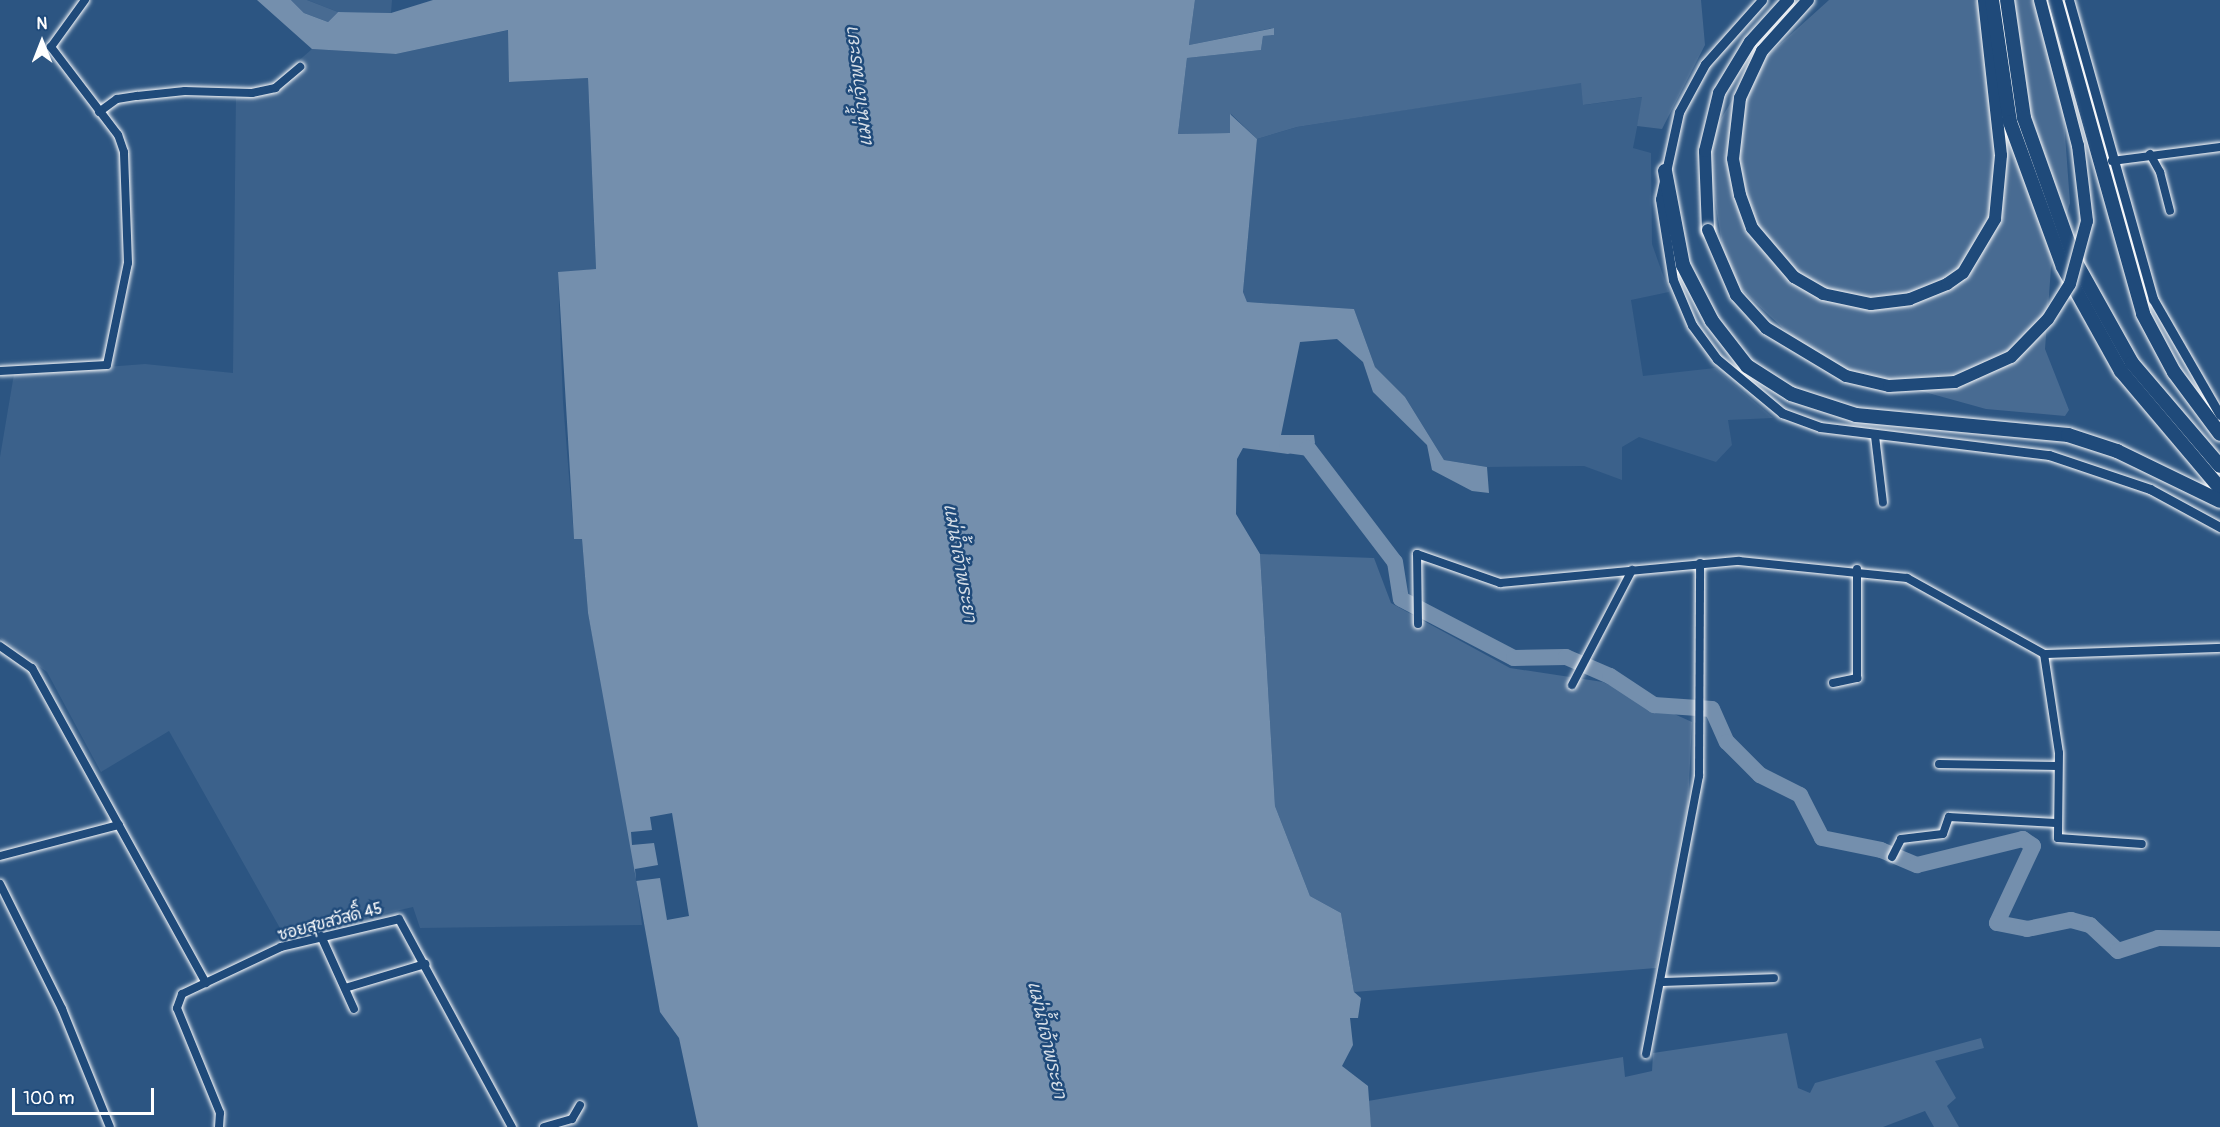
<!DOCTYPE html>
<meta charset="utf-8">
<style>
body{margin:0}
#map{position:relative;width:2220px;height:1127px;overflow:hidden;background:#2c5582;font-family:Pangolin,"Playpen Sans Thai",sans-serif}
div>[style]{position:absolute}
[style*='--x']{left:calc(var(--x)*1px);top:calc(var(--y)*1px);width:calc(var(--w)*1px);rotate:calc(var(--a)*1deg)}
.built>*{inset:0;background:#3b618b}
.green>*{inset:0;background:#486b92}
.water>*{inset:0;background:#748fad}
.pier>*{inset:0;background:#2c5582}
.river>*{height:16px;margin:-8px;padding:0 8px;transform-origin:8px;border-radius:8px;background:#748fad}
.roads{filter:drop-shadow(0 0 2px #fff) drop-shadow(0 0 2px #fff)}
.minor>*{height:8px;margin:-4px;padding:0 4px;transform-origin:4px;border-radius:4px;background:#1f4a7a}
.tertiary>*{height:9px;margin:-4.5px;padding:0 4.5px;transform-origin:4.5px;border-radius:4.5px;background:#1f4a7a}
.primary>*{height:12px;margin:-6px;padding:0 6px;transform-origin:6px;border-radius:6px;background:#1f4a7a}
.motorway>*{height:14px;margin:-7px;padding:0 7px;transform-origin:7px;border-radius:7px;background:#1f4a7a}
.bridges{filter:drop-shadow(0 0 2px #fff) drop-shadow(0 0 2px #fff)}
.primary-bridge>*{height:12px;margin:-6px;padding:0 6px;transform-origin:6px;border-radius:6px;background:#1f4a7a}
span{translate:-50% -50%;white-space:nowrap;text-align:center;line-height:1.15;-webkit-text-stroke:5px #1f4a7a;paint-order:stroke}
.street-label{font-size:16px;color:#fff}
.water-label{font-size:18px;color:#d5dde6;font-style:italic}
.north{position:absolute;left:12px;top:12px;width:60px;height:60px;-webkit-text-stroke:4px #1f4a7a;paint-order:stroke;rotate:0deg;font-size:16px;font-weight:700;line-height:24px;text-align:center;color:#fff}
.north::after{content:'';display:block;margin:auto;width:21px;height:27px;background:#fff;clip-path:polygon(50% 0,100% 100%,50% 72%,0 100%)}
.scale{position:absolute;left:12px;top:1088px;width:142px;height:27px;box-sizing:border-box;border:3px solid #fff;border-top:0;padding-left:8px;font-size:18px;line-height:21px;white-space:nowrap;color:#fff;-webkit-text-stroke:4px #1f4a7a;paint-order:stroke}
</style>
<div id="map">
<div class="built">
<div style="clip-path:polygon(307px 0,392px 0,391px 13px,338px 12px)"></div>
<div style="clip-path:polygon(509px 30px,509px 82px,588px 78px,596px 269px,558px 273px,563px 402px,574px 538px,582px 539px,588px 613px,631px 832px,642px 925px,420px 928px,413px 907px,285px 937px,169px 731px,101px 772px,47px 672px,0 638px,0 457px,14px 374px,145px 364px,233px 373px,236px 89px,271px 85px,312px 49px,396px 54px)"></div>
<div style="clip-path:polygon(1582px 82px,1584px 105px,1643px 97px,1633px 148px,1651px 153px,1652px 244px,1669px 292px,1631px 300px,1643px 376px,1715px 368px,1773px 418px,1728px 420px,1732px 445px,1716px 462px,1639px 437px,1622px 447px,1622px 480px,1584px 466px,1487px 467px,1444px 460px,1405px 397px,1375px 367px,1354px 309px,1247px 302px,1243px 292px,1257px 139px,1297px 127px)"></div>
</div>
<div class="green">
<div style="clip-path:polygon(291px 0,307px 0,338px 12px,328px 22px,304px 13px)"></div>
<div style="clip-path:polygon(1195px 0,1701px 0,1705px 45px,1662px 129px,1637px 126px,1642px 97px,1583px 105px,1581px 83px,1297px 127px,1257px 139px,1231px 114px,1231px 133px,1178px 134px,1187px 58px,1261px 50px,1263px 36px,1274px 35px,1273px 28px,1189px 45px)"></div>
<div style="clip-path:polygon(1829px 0,2039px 0,2063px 107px,2070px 203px,2051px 268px,2045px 349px,2069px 410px,2065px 416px,1986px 409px,1820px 363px,1727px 276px,1706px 144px,1749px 72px)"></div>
<div style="clip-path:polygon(1260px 554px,1374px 558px,1391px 603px,1510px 668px,1603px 682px,1692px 722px,1688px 805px,1656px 968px,1354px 992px,1341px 913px,1310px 896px,1275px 806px)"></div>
<div style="clip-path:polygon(1787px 1033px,1798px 1088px,1810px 1093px,1815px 1083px,1981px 1038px,1984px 1048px,1935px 1061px,1956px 1098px,1947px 1106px,1959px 1127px,1934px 1127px,1925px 1111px,1883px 1127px,1371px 1127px,1368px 1101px,1623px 1057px,1625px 1077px,1652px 1071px,1653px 1053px)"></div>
</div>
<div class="water">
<div style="clip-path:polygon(257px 0,291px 0,304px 13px,328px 22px,338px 12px,391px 13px,433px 0,1195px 0,1189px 45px,1274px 28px,1274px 35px,1263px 36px,1261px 50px,1187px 58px,1178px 134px,1230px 133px,1230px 114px,1257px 139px,1243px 292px,1247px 302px,1354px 309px,1375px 367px,1405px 397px,1444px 460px,1487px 467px,1489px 493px,1472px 491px,1432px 470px,1427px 445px,1373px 392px,1363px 362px,1337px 339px,1300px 342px,1281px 435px,1314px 435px,1315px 443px,1288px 454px,1243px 448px,1237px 459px,1236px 514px,1260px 554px,1275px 806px,1310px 896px,1341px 913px,1354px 992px,1361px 998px,1358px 1018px,1350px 1018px,1353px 1045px,1342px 1066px,1368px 1086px,1371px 1127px,698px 1127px,679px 1038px,660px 1012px,588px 613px,582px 539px,574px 539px,558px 272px,596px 269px,588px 78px,509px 82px,508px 30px,396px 54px,312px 49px)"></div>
</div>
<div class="pier">
<div style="clip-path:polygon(672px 813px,689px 916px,667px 920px,660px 878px,636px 881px,635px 869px,658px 865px,654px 843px,632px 845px,631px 832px,652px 830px,650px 817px)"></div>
</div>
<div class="river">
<div style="--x:1287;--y:445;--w:21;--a:8"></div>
<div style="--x:1308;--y:448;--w:143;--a:52.7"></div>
<div style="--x:1395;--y:562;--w:37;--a:81"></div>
<div style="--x:1401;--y:599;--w:127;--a:27.6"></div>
<div style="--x:1514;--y:658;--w:52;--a:-1.1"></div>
<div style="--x:1566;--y:657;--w:48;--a:23.4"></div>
<div style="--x:1610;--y:676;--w:53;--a:33.4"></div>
<div style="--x:1654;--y:705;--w:58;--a:3.9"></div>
<div style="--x:1712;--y:709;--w:36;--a:66"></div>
<div style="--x:1727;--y:742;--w:47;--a:45"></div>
<div style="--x:1760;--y:775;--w:45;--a:26.6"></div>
<div style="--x:1800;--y:795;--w:48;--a:62.9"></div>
<div style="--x:1822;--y:838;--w:60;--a:11.5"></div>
<div style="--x:1881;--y:850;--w:39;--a:23"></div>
<div style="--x:1917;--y:865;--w:109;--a:-13.8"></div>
<div style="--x:2023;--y:839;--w:12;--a:35"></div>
<div style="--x:2033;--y:846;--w:85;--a:115.1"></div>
<div style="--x:1997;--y:923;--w:31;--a:11"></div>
<div style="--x:2027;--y:929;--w:45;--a:-11.6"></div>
<div style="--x:2071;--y:920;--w:20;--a:15"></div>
<div style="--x:2090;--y:925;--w:38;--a:43"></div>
<div style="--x:2118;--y:951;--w:42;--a:-18"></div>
<div style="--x:2158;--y:938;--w:62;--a:0.9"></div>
</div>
<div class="roads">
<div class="minor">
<div style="--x:99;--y:112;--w:22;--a:-36"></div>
<div style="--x:117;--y:99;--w:20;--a:-9"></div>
<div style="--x:137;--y:96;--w:48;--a:-5.9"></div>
<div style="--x:185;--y:91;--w:67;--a:1.7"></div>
<div style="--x:252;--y:93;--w:24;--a:-12"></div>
<div style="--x:275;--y:88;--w:33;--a:-40"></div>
<div style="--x:2150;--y:154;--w:21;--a:61"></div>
<div style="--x:2160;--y:172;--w:40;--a:75.6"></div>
<div style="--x:2112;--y:161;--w:109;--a:-7.4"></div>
<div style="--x:0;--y:371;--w:107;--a:-3.2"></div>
<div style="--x:107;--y:365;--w:104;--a:-78.4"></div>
<div style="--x:128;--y:263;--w:111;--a:-92.1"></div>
<div style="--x:124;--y:152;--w:18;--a:-109"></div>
<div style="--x:118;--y:135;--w:111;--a:-127.3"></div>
<div style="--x:51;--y:47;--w:58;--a:-54.1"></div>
<div style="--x:1875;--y:436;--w:67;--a:83.2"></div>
<div style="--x:1418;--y:624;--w:70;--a:-90.8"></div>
<div style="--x:1417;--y:554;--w:88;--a:19.3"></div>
<div style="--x:1500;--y:583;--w:240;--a:-5.3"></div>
<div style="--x:1739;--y:561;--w:169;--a:5.8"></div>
<div style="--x:1907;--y:578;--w:157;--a:29"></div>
<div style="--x:2044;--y:654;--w:176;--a:-2"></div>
<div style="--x:0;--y:646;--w:39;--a:35"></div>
<div style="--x:32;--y:668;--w:360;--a:61.1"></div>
<div style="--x:2044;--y:654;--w:100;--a:81.4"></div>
<div style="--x:2059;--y:753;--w:85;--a:90.7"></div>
<div style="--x:2058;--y:838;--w:84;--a:4.1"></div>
<div style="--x:1833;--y:683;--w:25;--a:-12"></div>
<div style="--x:1857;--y:678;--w:109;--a:-90"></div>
<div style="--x:1572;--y:685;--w:130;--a:-62.4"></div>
<div style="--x:1939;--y:764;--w:119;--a:1"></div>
<div style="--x:0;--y:856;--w:123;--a:-14.6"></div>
<div style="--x:1892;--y:857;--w:20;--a:-63"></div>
<div style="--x:1901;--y:839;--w:42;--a:-6.8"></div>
<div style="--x:1943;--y:834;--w:18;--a:-71"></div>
<div style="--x:1949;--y:817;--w:107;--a:3.2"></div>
<div style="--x:0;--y:884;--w:140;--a:63.6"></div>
<div style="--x:62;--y:1009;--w:127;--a:67.9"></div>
<div style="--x:321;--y:936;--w:80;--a:65.7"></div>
<div style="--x:1660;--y:982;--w:114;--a:-2"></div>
<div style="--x:345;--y:988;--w:84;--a:-16.7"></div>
<div style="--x:1646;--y:1054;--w:283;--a:-79.2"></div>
<div style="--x:1699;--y:776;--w:213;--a:-89.7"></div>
<div style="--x:219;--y:1127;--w:14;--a:-86"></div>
<div style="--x:220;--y:1113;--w:113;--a:-112.3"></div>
<div style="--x:177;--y:1008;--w:15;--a:-70"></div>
<div style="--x:182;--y:994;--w:110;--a:-25.4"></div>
<div style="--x:281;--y:947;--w:121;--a:-13.3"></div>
<div style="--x:399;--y:919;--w:237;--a:61.5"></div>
<div style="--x:544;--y:1127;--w:29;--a:-16"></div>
<div style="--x:572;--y:1119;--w:16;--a:-60"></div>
</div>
<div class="tertiary">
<div style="--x:1762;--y:0;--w:86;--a:131.7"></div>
<div style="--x:1705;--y:64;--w:55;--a:118.4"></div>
<div style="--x:1679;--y:112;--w:89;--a:102.3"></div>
<div style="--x:1660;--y:199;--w:82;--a:80.9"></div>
<div style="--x:1673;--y:280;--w:49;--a:67.1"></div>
<div style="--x:1692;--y:325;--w:42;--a:53.7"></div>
<div style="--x:1717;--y:359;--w:85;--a:39.7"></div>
<div style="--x:1782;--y:413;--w:40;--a:20.2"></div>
<div style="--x:1820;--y:427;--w:231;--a:7"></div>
<div style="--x:2049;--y:455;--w:107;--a:18.6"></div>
<div style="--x:2150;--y:489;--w:80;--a:28.5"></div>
<div style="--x:2069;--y:0;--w:311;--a:74.3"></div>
<div style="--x:2153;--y:299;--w:134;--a:60"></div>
</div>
<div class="primary">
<div style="--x:1808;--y:0;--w:69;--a:132"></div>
<div style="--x:1762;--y:51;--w:52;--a:115.1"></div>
<div style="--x:1740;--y:98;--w:61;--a:96.5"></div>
<div style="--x:1733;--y:159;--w:37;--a:79"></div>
<div style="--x:1740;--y:195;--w:35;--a:70"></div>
<div style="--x:1752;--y:228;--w:65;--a:49.4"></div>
<div style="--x:1794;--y:277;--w:34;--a:30"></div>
<div style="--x:1823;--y:294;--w:49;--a:11.8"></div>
<div style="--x:1871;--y:304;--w:39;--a:-7"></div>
<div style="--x:1910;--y:299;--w:40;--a:-22"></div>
<div style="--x:1947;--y:284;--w:19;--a:-35"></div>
<div style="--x:1963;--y:273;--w:63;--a:-59.3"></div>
<div style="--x:1995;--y:219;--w:64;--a:-84.6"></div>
<div style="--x:2001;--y:155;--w:156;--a:-96.3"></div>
<div style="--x:1708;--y:230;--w:79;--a:-92.2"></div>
<div style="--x:1705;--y:151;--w:60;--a:-76.4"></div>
<div style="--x:1719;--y:93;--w:60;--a:-58.7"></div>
<div style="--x:1750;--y:42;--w:57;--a:-47.9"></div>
</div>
<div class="motorway">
<div style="--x:1992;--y:0;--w:123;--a:81.6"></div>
<div style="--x:2010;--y:122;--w:154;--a:69.9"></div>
<div style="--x:2063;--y:267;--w:119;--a:60.9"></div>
<div style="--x:2121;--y:371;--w:153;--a:49.8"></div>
<div style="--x:2007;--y:0;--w:119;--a:81.8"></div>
<div style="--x:2024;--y:118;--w:152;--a:70.4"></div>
<div style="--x:2075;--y:261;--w:117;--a:60.8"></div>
<div style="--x:2132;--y:363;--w:135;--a:49.5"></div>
<div style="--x:2055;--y:0;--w:326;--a:74.3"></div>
<div style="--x:2143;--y:314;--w:66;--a:61.9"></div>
<div style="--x:2174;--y:372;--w:77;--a:53.4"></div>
<div style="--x:1665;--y:171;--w:96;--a:79.2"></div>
<div style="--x:1683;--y:265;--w:63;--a:62.6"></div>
<div style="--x:1712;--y:321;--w:57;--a:52.1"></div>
<div style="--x:1747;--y:366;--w:52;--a:32.5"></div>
<div style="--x:1791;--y:394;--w:68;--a:17.9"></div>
<div style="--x:1856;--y:415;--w:213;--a:5.4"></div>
<div style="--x:2068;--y:435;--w:52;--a:18.1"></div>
<div style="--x:2117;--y:451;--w:114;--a:25.9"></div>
</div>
</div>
<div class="bridges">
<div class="primary-bridge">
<div style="--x:1708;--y:230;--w:71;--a:66.7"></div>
<div style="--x:1736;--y:295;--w:45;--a:47.7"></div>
<div style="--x:1766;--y:328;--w:93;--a:31"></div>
<div style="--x:1846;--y:376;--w:44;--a:13.1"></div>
<div style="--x:1889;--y:386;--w:66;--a:-3.5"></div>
<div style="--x:1955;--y:382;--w:61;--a:-24.1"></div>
<div style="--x:2011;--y:357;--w:53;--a:-45.8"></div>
<div style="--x:2048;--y:319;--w:41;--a:-57.8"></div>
<div style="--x:2070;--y:284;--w:65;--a:-74.9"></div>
<div style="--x:2087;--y:221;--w:76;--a:-96.8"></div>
<div style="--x:2078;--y:146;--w:151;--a:-104.6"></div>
</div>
</div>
<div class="street-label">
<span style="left:330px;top:922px;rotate:-15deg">ซอยสุขสวัสดิ์ 45</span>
</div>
<div class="water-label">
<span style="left:860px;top:87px;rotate:-97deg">แม่น้ำเจ้าพระยา</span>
<span style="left:959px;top:563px;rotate:80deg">แม่น้ำเจ้าพระยา</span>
<span style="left:1046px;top:1040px;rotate:77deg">แม่น้ำเจ้าพระยา</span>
</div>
<div class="north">N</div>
<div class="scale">100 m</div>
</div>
